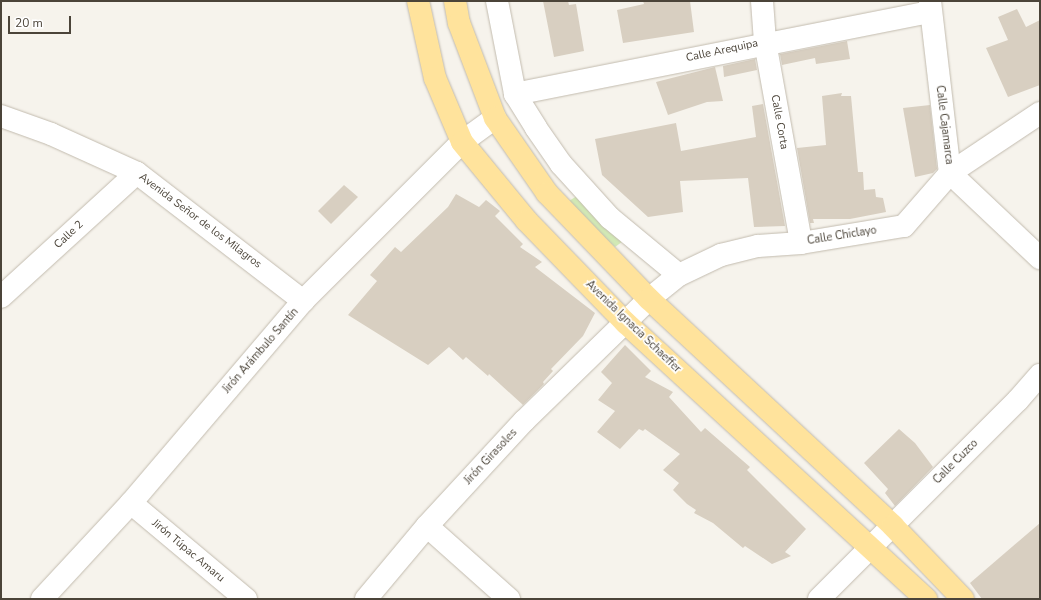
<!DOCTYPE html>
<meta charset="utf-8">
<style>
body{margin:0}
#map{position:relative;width:1041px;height:600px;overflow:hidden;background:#f6f3ec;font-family:"Nunito Sans",sans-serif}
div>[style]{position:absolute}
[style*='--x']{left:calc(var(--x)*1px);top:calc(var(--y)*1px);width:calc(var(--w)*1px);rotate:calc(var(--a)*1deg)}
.green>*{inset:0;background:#d2eab5}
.building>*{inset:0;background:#d8cfc1}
.roads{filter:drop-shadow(0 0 1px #c2bbae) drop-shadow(0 0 1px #c2bbae)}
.street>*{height:22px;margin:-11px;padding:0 11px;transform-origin:11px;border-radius:11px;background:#fff}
.primary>*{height:22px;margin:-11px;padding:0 11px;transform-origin:11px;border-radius:11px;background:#ffe39c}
span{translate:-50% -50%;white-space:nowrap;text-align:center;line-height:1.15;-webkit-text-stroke:3.5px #fff;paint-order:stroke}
.street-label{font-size:11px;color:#4b4439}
.frame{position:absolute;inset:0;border:2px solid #4b4439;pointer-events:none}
.scale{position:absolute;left:8px;top:16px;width:63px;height:18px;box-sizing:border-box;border:2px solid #4b4439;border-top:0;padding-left:5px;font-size:12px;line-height:14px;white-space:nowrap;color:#4b4439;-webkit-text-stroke:3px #fff;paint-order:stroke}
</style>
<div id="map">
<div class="green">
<div style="clip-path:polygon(580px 194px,626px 239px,615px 247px,586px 221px,569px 201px)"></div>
</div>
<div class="building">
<div style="clip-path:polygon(543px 1px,568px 1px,569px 5px,576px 4px,584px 51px,554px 57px)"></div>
<div style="clip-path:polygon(643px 1px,690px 1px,694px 32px,623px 43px,617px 10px,644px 4px)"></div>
<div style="clip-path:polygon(1017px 9px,1026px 27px,1040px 20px,1040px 85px,1008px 97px,986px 48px,1008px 40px,998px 17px)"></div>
<div style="clip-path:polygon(847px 41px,850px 59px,816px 64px,815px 58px,782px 65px,780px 54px)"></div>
<div style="clip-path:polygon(755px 59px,757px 70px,724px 77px,723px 66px)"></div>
<div style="clip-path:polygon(715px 67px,723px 101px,707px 102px,668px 115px,656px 82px)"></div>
<div style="clip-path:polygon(842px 93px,841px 96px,851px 96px,858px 172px,863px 172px,864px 190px,875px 189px,876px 197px,883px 198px,886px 212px,850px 219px,813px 219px,814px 223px,810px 223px,797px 148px,826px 145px,822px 96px)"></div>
<div style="clip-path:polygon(763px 104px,785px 226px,754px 227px,748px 178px,680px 181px,683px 212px,648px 217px,602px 175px,595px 139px,676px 123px,681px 151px,756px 137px,752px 106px)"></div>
<div style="clip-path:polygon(930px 105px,937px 169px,933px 173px,915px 177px,903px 108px)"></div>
<div style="clip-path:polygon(344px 185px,358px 197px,331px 224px,318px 211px)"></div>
<div style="clip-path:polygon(456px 194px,479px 207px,486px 200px,500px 211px,495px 216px,523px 244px,520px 247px,542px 262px,535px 267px,595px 313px,583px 336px,551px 369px,553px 371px,543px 382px,544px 384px,523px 405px,489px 374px,488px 376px,466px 357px,463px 360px,449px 347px,428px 365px,348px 315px,377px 281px,370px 275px,395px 247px,401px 252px,448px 207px)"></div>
<div style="clip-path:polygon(625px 345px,651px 371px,645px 377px,673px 392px,669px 397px,701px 432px,705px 428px,750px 467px,747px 470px,806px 529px,785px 552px,791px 556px,772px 564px,745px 546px,743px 548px,713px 523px,694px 513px,696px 510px,687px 504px,673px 490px,679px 483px,663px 470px,680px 454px,645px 429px,643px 431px,639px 429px,620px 449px,597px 432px,615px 411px,598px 400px,612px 383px,601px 372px)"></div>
<div style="clip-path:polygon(899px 429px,915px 443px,933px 467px,895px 506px,885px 493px,888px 489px,864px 463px)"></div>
<div style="clip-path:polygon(1040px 523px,1040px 599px,982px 599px,970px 583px)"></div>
</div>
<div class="roads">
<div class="street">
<div style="--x:497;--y:1;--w:95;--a:79"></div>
<div style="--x:515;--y:94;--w:40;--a:58"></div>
<div style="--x:536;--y:128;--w:44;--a:55.2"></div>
<div style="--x:561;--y:164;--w:73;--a:47.8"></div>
<div style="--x:610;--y:218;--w:89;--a:39.6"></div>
<div style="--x:762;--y:1;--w:41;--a:85.8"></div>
<div style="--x:765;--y:42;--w:204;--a:79.8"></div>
<div style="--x:930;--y:1;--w:173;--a:83.4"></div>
<div style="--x:950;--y:173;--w:124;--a:43.4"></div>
<div style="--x:515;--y:94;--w:423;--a:-11.2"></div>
<div style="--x:1;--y:116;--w:53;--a:19.8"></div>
<div style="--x:51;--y:134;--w:94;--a:24.4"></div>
<div style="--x:137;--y:173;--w:210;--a:37.6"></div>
<div style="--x:1;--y:297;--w:184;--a:-42.4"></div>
<div style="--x:131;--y:503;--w:150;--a:39.9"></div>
<div style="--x:427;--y:526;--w:110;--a:41.7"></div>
<div style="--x:42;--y:599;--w:131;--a:-47.2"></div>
<div style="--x:131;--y:503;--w:265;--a:-49.6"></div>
<div style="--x:303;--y:301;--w:225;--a:-45"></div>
<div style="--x:462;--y:142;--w:41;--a:-36"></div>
<div style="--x:366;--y:599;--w:95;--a:-50.1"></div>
<div style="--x:427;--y:526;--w:143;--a:-47.3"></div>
<div style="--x:524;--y:421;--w:175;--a:-44.3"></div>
<div style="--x:649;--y:299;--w:38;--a:-39"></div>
<div style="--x:679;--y:275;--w:47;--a:-25.5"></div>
<div style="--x:721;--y:255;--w:38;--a:-14"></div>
<div style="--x:758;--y:246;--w:43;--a:-4"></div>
<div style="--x:801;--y:243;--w:104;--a:-9.4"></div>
<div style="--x:904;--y:226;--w:70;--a:-49"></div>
<div style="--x:950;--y:173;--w:108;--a:-33.7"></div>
<div style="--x:819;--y:599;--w:281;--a:-45"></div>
<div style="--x:1018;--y:400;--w:33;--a:-49"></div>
</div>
<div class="primary">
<div style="--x:418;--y:1;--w:79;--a:77.6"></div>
<div style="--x:435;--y:78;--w:69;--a:67.1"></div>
<div style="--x:462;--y:142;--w:102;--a:50.6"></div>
<div style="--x:527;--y:221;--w:142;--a:45.9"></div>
<div style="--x:626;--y:323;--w:408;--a:42.6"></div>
<div style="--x:455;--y:1;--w:22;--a:80"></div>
<div style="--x:459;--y:23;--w:102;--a:69.2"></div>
<div style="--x:495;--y:118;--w:91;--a:55.3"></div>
<div style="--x:547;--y:193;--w:147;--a:46.1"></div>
<div style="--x:649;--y:299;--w:333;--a:42.9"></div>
<div style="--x:893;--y:526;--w:101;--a:46.2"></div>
</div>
</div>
<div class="street-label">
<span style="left:722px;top:51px;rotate:-12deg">Calle Arequipa</span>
<span style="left:779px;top:122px;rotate:80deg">Calle Corta</span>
<span style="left:944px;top:125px;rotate:83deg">Calle Cajamarca</span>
<span style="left:200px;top:221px;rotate:37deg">Avenida Señor de los Milagros</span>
<span style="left:69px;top:235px;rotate:-43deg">Calle 2</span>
<span style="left:842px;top:236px;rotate:-9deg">Calle Chiclayo</span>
<span style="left:633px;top:327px;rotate:44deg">Avenida Ignacia Schaeffer</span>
<span style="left:261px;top:351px;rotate:-49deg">Jirón Arámbulo Santín</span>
<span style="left:491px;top:457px;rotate:-47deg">Jirón Girasoles</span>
<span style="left:956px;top:462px;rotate:-45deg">Calle Cuzco</span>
<span style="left:188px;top:551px;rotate:40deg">Jirón Túpac Amaru</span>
</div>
<div class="frame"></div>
<div class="scale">20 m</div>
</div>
